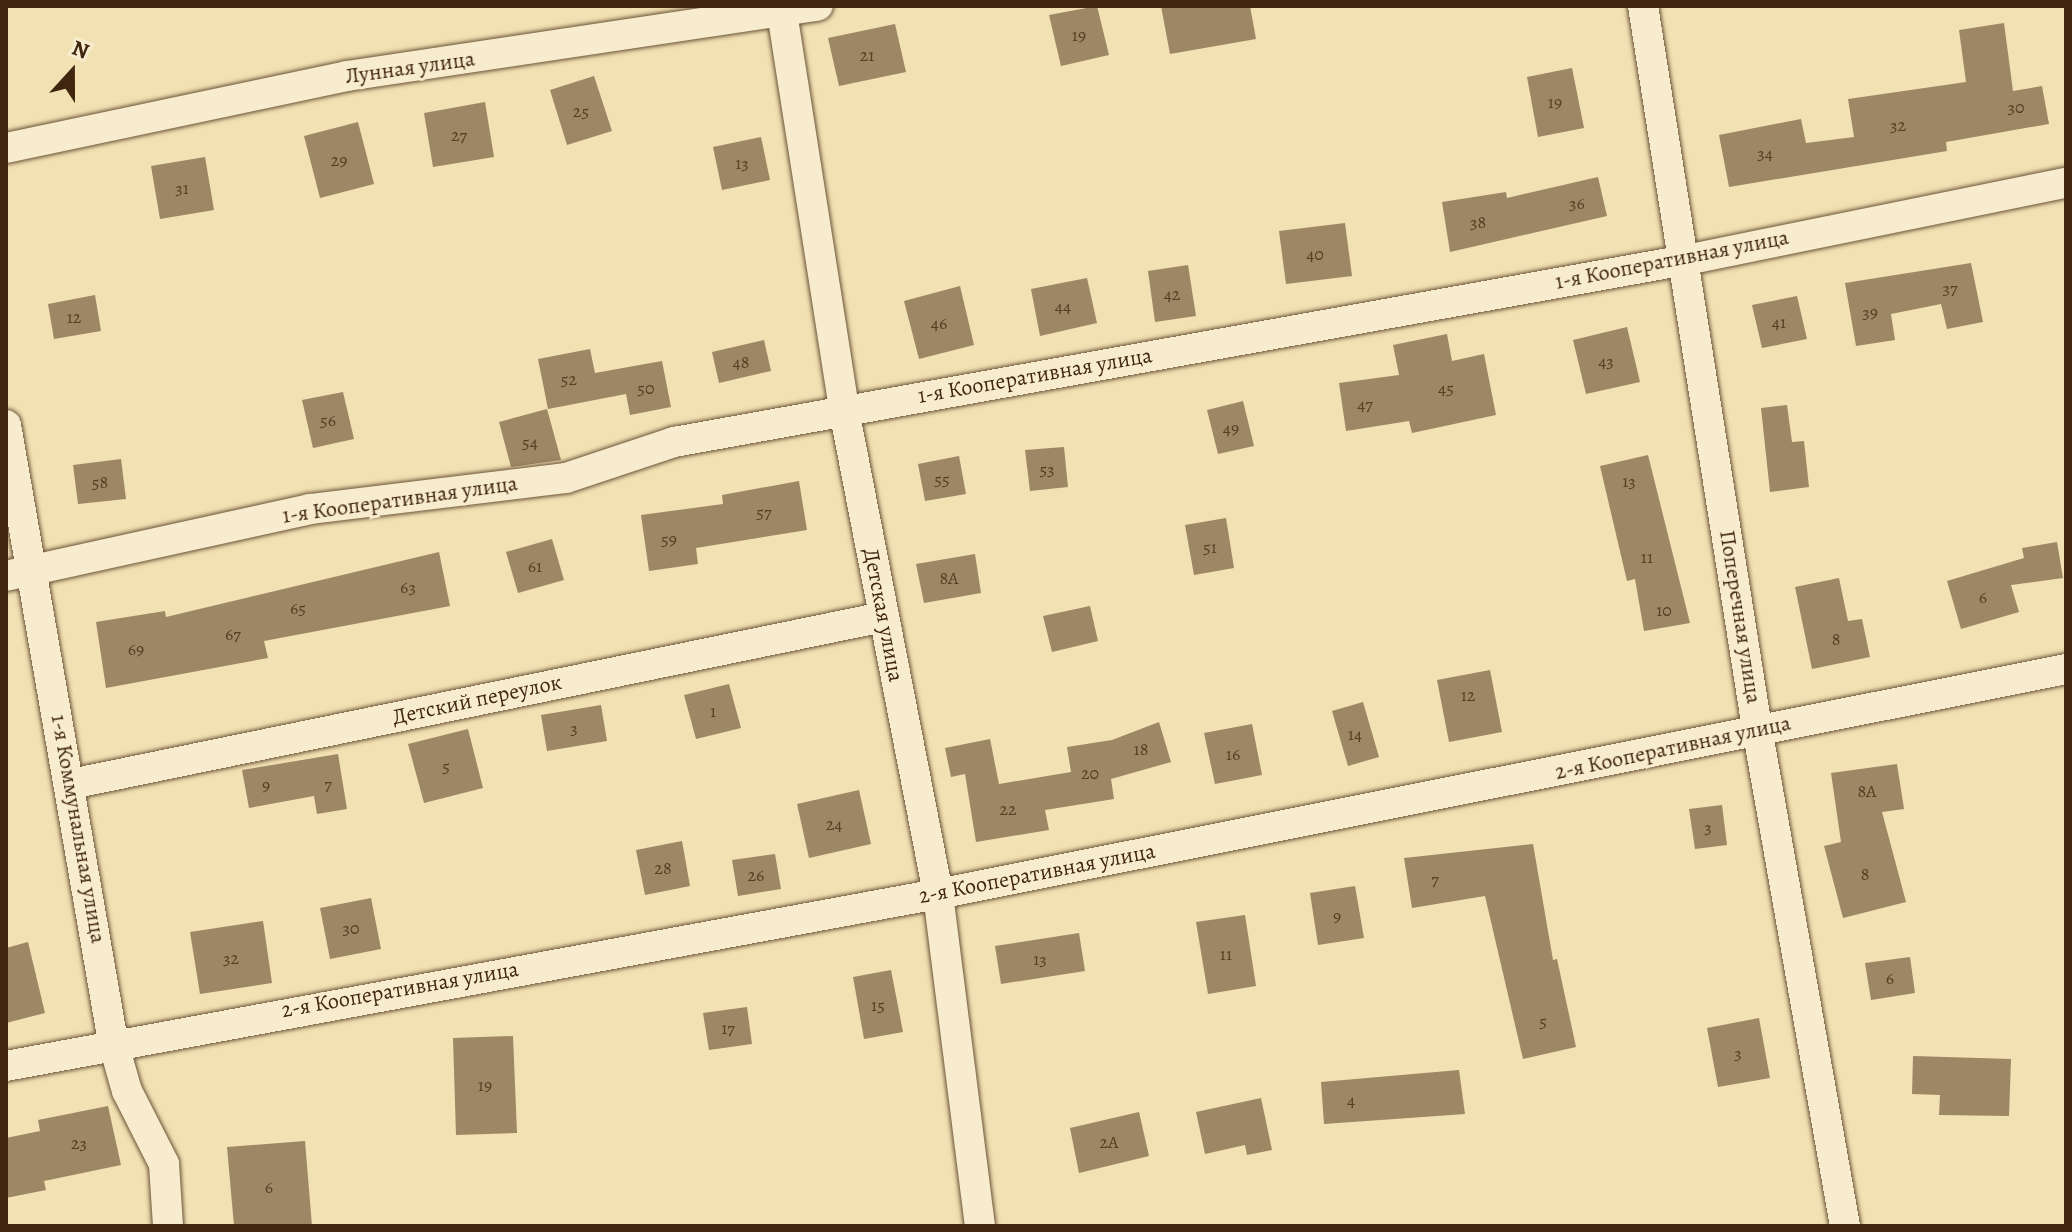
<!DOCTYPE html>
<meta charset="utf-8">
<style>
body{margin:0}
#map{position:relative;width:2072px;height:1232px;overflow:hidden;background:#f2e1b3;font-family:Alegreya,serif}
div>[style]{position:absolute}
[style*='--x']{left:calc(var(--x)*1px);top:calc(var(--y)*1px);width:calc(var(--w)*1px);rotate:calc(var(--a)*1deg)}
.building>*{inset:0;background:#9d8764}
.roads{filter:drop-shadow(0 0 2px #6c5438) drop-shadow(0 0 2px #6c5438)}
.minor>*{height:30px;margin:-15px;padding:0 15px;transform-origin:15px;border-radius:15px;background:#f7ecce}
span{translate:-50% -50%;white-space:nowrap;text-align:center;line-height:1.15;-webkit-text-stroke:6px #f7ecce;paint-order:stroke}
.number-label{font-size:18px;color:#573e24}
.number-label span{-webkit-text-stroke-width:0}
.street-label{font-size:22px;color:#40250f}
.frame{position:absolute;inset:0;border:8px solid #40250f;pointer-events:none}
.north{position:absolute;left:32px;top:32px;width:80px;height:80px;-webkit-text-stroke:6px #f7ecce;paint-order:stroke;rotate:21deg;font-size:22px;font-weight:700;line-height:32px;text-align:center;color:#40250f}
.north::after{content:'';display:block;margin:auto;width:28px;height:36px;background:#40250f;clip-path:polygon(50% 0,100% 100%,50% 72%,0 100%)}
</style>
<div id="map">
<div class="building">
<div style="clip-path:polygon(1097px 6px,1109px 55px,1061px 66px,1049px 15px)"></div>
<div style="clip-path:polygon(1161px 6px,1250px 6px,1256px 39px,1170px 54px)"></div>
<div style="clip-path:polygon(2004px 23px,2013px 91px,2042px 86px,2049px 124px,1946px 142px,1947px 151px,1729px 187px,1719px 135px,1801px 119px,1806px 143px,1854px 137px,1848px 99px,1966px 82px,1959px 30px)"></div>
<div style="clip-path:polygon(895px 24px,906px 72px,839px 86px,828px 38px)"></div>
<div style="clip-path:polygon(1572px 68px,1584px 128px,1538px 137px,1527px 77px)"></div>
<div style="clip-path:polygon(594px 76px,612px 131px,567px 145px,550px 90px)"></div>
<div style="clip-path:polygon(485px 102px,494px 157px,433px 167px,424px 113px)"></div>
<div style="clip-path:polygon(358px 122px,374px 184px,320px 198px,304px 136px)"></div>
<div style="clip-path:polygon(761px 137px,770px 180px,722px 190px,713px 147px)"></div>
<div style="clip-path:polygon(205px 157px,214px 210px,160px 219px,151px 166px)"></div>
<div style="clip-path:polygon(1598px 177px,1607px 216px,1450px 252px,1442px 202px,1506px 192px,1507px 198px)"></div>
<div style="clip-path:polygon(1345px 223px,1352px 276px,1286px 284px,1279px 231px)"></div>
<div style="clip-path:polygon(1971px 263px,1983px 322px,1947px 329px,1941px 304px,1891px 314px,1895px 340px,1856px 346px,1845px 283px)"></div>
<div style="clip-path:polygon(1188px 265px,1196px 316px,1155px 322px,1148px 271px)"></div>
<div style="clip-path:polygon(1087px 278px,1097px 323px,1040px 336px,1031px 289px)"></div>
<div style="clip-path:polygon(960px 286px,974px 345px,919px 359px,904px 301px)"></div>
<div style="clip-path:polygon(95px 295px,101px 331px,54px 339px,48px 304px)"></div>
<div style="clip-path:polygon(1797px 296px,1807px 339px,1762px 348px,1752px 305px)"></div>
<div style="clip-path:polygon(1627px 327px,1640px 382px,1586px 394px,1573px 340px)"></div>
<div style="clip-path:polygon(1447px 334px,1452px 361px,1484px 354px,1496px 415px,1412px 433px,1409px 421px,1346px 431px,1339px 383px,1399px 375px,1393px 345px)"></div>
<div style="clip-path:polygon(764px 340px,771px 371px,719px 383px,712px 352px)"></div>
<div style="clip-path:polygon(590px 349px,595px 373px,662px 361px,671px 407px,630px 415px,626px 394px,548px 409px,538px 359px)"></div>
<div style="clip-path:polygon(343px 392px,354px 439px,313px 448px,302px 400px)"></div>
<div style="clip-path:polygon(1243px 401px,1254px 446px,1218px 454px,1207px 410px)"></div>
<div style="clip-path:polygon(1787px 405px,1792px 442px,1804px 441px,1809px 487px,1770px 492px,1761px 408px)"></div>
<div style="clip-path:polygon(547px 409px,561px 460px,511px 467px,499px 422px)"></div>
<div style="clip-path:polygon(1064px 447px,1068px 487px,1030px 491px,1025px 450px)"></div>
<div style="clip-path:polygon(1648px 455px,1690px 623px,1644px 631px,1635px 579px,1627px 581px,1600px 466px)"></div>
<div style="clip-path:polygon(959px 456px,966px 494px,925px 501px,918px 464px)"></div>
<div style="clip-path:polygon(121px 459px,126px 499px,78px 504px,73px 465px)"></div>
<div style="clip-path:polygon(799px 481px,807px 530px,696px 548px,698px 564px,649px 571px,641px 515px,723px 504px,722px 495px)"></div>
<div style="clip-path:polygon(1226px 518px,1234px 568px,1194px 575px,1185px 525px)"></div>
<div style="clip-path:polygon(552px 539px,564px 580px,518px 593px,506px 552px)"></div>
<div style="clip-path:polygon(2057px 542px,2063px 578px,2011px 585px,2019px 612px,1961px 629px,1947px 581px,2024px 558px,2022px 548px)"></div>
<div style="clip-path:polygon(439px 552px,450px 606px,264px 641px,268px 658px,106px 688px,96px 622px,165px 611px,166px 617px)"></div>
<div style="clip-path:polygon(975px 554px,981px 593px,924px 603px,916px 564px)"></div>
<div style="clip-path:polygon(1839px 578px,1848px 621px,1862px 619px,1870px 657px,1812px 669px,1795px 587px)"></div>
<div style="clip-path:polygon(1090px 606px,1098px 641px,1052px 652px,1043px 616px)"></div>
<div style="clip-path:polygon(1490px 670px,1502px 732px,1449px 742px,1437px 680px)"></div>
<div style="clip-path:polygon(729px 684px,741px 728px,696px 739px,684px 695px)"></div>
<div style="clip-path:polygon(1363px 702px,1379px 757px,1348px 766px,1332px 711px)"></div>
<div style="clip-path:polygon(601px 705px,607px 741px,547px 751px,541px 715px)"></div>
<div style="clip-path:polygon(1159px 722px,1171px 762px,1111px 779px,1114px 799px,1045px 810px,1049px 830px,976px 842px,965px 774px,951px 777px,945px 748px,990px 739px,999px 784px,1071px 772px,1067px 747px,1112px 740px)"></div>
<div style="clip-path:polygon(1252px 724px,1262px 775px,1215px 784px,1204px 733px)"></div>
<div style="clip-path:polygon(468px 729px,483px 788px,424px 803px,408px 744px)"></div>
<div style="clip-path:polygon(338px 754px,347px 809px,317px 814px,314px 796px,249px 808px,242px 770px)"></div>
<div style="clip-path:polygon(1897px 764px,1904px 809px,1882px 812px,1906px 902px,1843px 918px,1824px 846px,1841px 842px,1831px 773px)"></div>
<div style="clip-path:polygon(859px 790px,871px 844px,809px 858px,797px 804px)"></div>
<div style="clip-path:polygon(1722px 805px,1727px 845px,1695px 849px,1689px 809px)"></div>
<div style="clip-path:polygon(682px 841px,690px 886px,645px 895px,636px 850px)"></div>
<div style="clip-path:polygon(1533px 844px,1553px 960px,1557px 959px,1576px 1047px,1523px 1059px,1485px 896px,1412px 908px,1404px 858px)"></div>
<div style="clip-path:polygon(775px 854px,781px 889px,738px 896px,732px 860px)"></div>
<div style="clip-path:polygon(1355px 886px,1364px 938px,1318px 945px,1310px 893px)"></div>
<div style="clip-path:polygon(371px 898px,381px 949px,330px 959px,320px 908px)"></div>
<div style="clip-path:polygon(1245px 915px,1256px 986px,1208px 994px,1196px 922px)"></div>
<div style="clip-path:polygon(263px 921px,272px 983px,200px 994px,190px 932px)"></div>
<div style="clip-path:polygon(1079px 933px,1085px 971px,1001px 984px,995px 946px)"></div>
<div style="clip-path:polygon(28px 942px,45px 1013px,6px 1023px,6px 948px)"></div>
<div style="clip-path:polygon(1910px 957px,1915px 993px,1871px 1000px,1865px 963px)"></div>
<div style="clip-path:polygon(891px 970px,903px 1032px,864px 1039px,853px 977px)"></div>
<div style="clip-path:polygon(747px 1007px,752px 1044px,709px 1050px,703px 1013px)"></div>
<div style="clip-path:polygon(1759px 1018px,1770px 1078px,1718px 1087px,1707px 1028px)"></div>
<div style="clip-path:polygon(513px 1036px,517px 1133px,456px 1135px,453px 1038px)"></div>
<div style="clip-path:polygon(1913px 1056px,2011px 1059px,2009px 1116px,1939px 1115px,1940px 1095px,1912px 1094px)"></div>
<div style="clip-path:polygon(1459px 1070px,1465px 1114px,1324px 1124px,1321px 1082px)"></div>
<div style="clip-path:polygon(1261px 1098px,1272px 1150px,1247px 1155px,1245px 1145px,1205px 1154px,1196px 1112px)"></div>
<div style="clip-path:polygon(108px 1106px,121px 1165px,44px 1181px,46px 1190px,6px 1198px,6px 1138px,40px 1131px,38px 1120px)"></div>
<div style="clip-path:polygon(1139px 1112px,1149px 1156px,1079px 1173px,1070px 1128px)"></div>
<div style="clip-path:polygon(305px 1141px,312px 1226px,234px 1226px,227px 1147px)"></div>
</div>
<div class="roads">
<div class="minor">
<div style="--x:781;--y:6;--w:409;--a:81.1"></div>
<div style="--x:844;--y:410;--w:493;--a:79"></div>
<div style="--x:938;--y:894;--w:335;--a:82.8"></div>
<div style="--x:1643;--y:6;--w:731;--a:81.03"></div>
<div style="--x:1757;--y:728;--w:506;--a:79.98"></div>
<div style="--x:6;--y:148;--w:349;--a:-11.9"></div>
<div style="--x:347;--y:76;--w:476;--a:-8.5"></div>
<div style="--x:6;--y:425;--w:626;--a:80.16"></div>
<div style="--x:113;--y:1042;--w:51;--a:74.1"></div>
<div style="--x:127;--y:1091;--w:82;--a:63.1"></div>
<div style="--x:164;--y:1164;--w:62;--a:86.3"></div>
<div style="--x:6;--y:576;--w:311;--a:-12.4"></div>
<div style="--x:310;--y:509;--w:258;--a:-6.9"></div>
<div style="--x:566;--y:478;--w:114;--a:-18.4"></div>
<div style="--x:674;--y:442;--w:1028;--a:-10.2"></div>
<div style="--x:1686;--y:260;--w:388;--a:-11.5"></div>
<div style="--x:71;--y:784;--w:829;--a:-11.62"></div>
<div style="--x:6;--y:1066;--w:948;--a:-10.46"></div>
<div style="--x:938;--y:894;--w:1150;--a:-11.28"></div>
</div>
</div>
<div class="number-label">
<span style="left:1079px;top:35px">19</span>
<span style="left:867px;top:55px">21</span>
<span style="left:1555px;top:102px">19</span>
<span style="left:2016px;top:107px">30</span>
<span style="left:581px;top:111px">25</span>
<span style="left:1898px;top:125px">32</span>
<span style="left:459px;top:135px">27</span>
<span style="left:1765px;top:153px">34</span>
<span style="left:339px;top:160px">29</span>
<span style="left:742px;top:163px">13</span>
<span style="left:182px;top:188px">31</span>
<span style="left:1577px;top:203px">36</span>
<span style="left:1478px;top:222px">38</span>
<span style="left:1315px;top:254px">40</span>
<span style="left:1950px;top:288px">37</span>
<span style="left:1172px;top:294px">42</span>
<span style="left:1063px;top:306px">44</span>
<span style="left:1870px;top:312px">39</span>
<span style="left:74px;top:317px">12</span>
<span style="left:1779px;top:322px">41</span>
<span style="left:939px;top:323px">46</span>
<span style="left:1606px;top:361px">43</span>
<span style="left:741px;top:362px">48</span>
<span style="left:569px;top:379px">52</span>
<span style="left:646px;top:388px">50</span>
<span style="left:1446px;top:388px">45</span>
<span style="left:1365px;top:404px">47</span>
<span style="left:328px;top:420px">56</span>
<span style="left:1231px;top:428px">49</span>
<span style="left:530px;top:442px">54</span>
<span style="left:1047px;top:469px">53</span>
<span style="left:942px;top:479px">55</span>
<span style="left:1629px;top:481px">13</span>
<span style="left:100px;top:482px">58</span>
<span style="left:764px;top:512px">57</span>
<span style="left:669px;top:539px">59</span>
<span style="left:1210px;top:547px">51</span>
<span style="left:1647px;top:557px">11</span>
<span style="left:535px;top:566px">61</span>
<span style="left:949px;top:578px">8А</span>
<span style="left:408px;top:587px">63</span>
<span style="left:1983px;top:597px">6</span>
<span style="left:298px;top:608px">65</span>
<span style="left:1664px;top:610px">10</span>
<span style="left:233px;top:634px">67</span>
<span style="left:1836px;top:639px">8</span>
<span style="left:136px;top:649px">69</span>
<span style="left:1468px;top:695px">12</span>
<span style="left:713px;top:711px">1</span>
<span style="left:574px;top:728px">3</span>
<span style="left:1355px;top:734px">14</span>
<span style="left:1141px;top:749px">18</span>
<span style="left:1233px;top:754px">16</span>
<span style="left:446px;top:766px">5</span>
<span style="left:1090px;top:773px">20</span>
<span style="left:328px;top:784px">7</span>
<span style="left:266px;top:785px">9</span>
<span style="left:1867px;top:791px">8А</span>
<span style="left:1008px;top:809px">22</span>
<span style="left:834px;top:824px">24</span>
<span style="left:1708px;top:827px">3</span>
<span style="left:663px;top:868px">28</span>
<span style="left:1865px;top:874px">8</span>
<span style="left:756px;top:875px">26</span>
<span style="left:1435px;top:879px">7</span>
<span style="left:1337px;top:916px">9</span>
<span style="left:351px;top:928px">30</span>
<span style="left:1226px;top:954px">11</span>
<span style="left:231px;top:958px">32</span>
<span style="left:1040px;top:959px">13</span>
<span style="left:1890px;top:978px">6</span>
<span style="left:878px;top:1005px">15</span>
<span style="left:1543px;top:1021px">5</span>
<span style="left:728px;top:1028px">17</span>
<span style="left:1738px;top:1053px">3</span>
<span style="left:485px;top:1085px">19</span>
<span style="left:1351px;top:1100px">4</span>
<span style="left:1109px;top:1142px">2А</span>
<span style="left:79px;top:1143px">23</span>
<span style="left:269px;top:1187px">6</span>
</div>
<div class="street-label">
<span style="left:410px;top:68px;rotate:-8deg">Лунная улица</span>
<span style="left:1672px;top:260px;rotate:-11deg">1-я Кооперативная улица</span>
<span style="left:1035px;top:376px;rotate:-10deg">1-я Кооперативная улица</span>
<span style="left:400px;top:500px;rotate:-8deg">1-я Кооперативная улица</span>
<span style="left:883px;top:615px;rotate:79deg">Детская улица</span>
<span style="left:1740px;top:617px;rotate:81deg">Поперечная улица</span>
<span style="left:477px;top:700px;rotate:-12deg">Детский переулок</span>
<span style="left:1673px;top:748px;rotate:-12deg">2-я Кооперативная улица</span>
<span style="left:78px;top:829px;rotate:80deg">1-я Коммунальная улица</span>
<span style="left:1037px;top:874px;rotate:-11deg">2-я Кооперативная улица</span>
<span style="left:400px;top:990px;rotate:-10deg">2-я Кооперативная улица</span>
</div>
<div class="frame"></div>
<div class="north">N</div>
</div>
